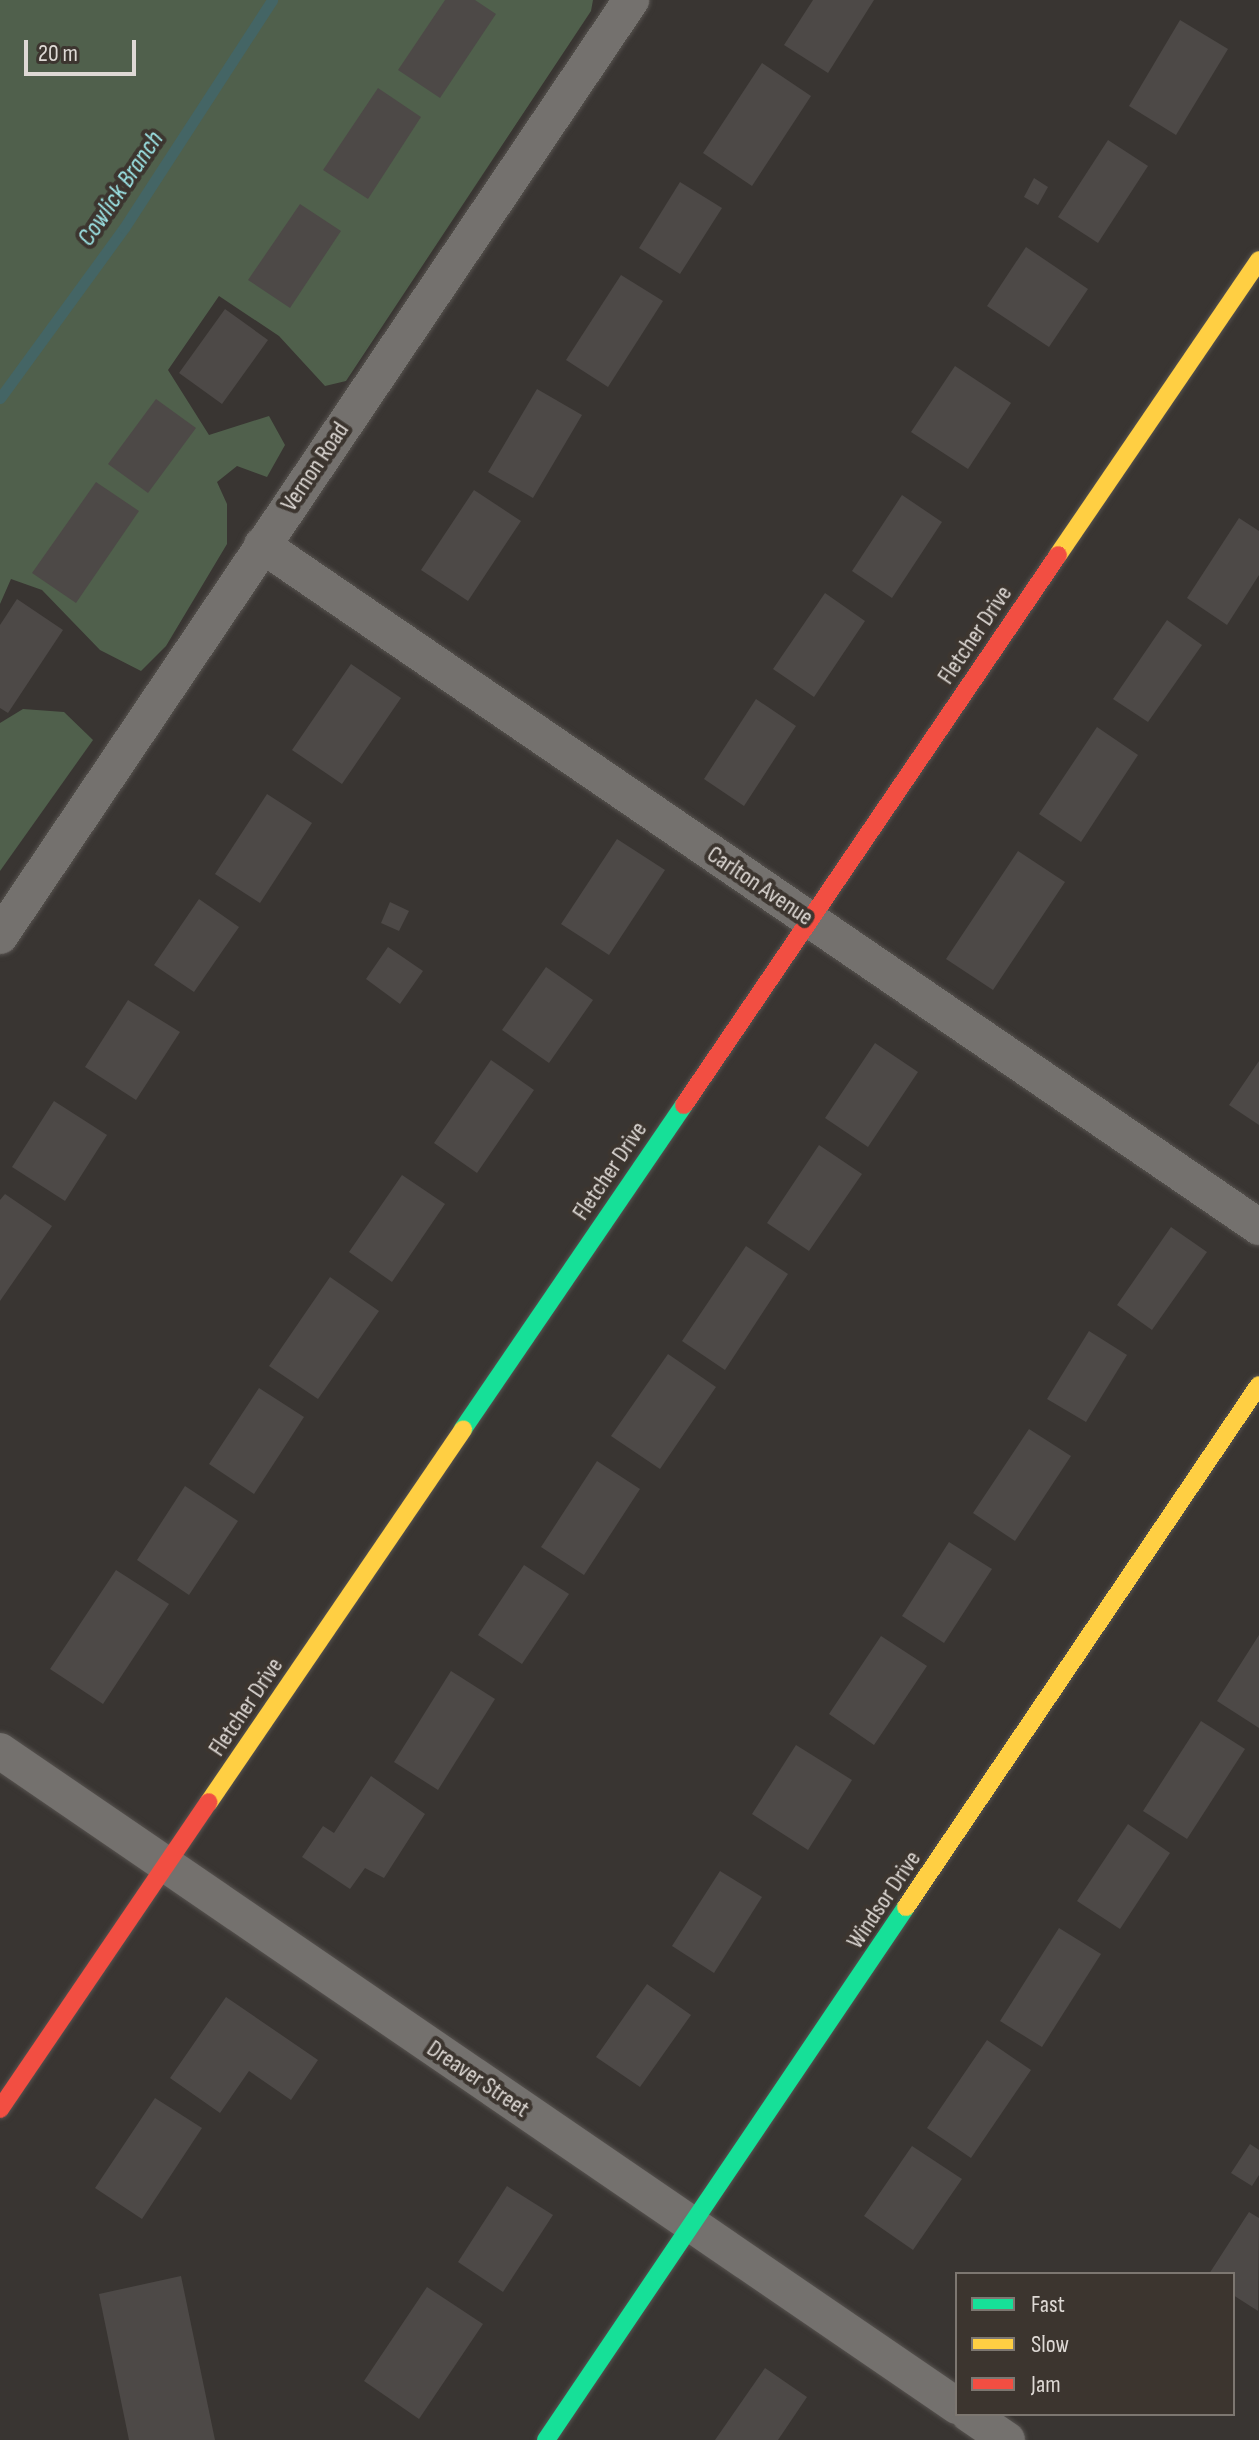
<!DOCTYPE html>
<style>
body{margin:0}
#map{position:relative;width:1259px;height:2440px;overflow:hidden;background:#393532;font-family:"Sofia Sans Condensed",sans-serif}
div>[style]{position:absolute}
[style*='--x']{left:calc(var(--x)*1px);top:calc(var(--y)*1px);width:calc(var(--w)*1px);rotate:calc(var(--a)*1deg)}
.forest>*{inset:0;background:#50604c}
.stream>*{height:11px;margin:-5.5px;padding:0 5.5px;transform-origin:5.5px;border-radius:5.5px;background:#446565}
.building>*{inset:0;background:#4d4947}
.roads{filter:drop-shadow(0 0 2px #56524f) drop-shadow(0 0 2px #56524f)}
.street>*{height:36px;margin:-18px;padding:0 18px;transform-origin:18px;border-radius:18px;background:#74716e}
.fast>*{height:18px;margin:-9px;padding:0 9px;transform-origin:9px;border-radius:9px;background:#16e098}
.slow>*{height:18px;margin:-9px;padding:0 9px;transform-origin:9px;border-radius:9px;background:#ffcf43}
.jam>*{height:18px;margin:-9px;padding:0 9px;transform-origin:9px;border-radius:9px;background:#f24e42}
span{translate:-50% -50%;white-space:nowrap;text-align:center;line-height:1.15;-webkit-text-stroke:8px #3c352f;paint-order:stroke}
.street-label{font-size:24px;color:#ded9d5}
.water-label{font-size:26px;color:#9ce3e5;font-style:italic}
.legend{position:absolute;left:955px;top:2272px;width:280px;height:144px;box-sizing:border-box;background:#3c352f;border:2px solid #7d7771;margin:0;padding:10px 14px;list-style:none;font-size:24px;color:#ded9d5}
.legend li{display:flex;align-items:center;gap:16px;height:40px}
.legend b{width:40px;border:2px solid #7d7771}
.scale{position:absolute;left:24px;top:40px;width:112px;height:36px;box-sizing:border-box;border:4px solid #ded9d5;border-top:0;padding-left:10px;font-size:24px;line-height:28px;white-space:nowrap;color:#ded9d5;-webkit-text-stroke:6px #3c352f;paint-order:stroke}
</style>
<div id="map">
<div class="forest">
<div style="clip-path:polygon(0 0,593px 0,591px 11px,346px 381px,325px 386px,279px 336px,219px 296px,168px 370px,209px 435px,269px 416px,285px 445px,267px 477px,237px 466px,217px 482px,227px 504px,227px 544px,166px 646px,141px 671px,100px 650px,42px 590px,11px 579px,0 604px)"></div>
<div style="clip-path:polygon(23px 709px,64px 712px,93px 740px,0 871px,0 723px)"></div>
</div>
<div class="stream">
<div style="--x:0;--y:398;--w:210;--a:-53.9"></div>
<div style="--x:124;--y:228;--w:272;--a:-57"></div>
</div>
<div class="building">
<div style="clip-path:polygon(445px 0,475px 0,496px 14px,440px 98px,398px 70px)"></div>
<div style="clip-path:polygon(813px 0,874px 0,828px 73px,784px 45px)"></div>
<div style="clip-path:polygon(1180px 20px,1228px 49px,1176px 135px,1129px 106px)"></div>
<div style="clip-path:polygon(762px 63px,811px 96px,752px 186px,703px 153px)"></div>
<div style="clip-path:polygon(378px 88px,421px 117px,368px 199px,323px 170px)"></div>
<div style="clip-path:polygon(1108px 140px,1148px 166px,1098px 243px,1058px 217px)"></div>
<div style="clip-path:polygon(1034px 178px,1048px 187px,1038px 205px,1024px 197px)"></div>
<div style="clip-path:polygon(680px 182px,722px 208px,680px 274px,639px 248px)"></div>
<div style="clip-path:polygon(300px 204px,341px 231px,290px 308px,248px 280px)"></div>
<div style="clip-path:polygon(1026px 247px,1088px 289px,1049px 347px,987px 306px)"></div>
<div style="clip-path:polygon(621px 275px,663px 301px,608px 387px,566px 360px)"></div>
<div style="clip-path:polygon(225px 309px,268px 340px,222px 404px,179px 373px)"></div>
<div style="clip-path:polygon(955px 366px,1011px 403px,968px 469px,911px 432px)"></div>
<div style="clip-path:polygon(537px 389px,582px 415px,533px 498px,488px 472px)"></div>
<div style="clip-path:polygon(156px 399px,196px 428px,148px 493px,108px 464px)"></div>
<div style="clip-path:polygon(96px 482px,139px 511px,76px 603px,32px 573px)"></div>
<div style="clip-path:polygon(474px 490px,521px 521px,468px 601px,421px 570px)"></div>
<div style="clip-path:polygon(902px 495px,942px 522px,892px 598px,852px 571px)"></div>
<div style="clip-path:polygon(1239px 518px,1259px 531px,1259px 575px,1227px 625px,1187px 598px)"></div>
<div style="clip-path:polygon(825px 593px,865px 621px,814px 697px,773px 669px)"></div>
<div style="clip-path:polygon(17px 599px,63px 630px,8px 713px,0 708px,0 625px)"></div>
<div style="clip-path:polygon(1167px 620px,1202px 645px,1148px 722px,1113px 699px)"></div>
<div style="clip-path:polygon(351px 664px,401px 698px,342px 784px,292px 750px)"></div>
<div style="clip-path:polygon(756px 699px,796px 726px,744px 806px,704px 779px)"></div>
<div style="clip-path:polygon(1097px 727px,1138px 755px,1081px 842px,1039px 814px)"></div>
<div style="clip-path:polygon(267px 794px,312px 823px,260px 903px,215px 874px)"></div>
<div style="clip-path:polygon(617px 839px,665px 870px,609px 955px,561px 924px)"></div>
<div style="clip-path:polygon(1018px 851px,1065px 882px,993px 990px,946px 959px)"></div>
<div style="clip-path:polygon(199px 899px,239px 927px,194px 992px,154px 965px)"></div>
<div style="clip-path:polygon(390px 902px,409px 911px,399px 931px,381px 923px)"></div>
<div style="clip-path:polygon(388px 947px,423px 971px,400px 1004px,366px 979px)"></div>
<div style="clip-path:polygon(546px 967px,593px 1000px,549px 1063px,502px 1030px)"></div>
<div style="clip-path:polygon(128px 1000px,180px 1032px,136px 1100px,85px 1067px)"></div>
<div style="clip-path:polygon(875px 1043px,918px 1072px,868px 1147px,825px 1118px)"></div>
<div style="clip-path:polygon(491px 1060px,534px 1090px,477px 1173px,434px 1143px)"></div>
<div style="clip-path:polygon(1259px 1061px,1259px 1125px,1229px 1105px)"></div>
<div style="clip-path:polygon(54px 1101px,107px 1135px,65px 1201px,12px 1167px)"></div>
<div style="clip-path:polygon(819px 1145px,862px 1174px,809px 1251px,767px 1223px)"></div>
<div style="clip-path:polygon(402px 1175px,445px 1204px,392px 1282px,349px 1252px)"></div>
<div style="clip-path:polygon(5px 1194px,52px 1226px,0 1301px,0 1200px)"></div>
<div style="clip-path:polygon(1171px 1227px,1207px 1252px,1152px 1330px,1117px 1305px)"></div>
<div style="clip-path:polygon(746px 1246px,788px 1274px,725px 1370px,682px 1341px)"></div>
<div style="clip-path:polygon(330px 1277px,379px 1311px,318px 1399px,269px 1366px)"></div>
<div style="clip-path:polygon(1089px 1331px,1127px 1355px,1086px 1422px,1047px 1399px)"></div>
<div style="clip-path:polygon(668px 1354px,716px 1387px,660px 1469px,611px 1436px)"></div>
<div style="clip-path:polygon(259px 1388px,304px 1417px,254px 1494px,209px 1464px)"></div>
<div style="clip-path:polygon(1029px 1429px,1071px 1456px,1015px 1541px,973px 1513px)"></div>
<div style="clip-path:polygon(597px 1461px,640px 1489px,584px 1575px,541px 1547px)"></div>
<div style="clip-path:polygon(185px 1486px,238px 1521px,189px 1595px,137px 1560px)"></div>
<div style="clip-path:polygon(949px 1542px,992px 1569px,944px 1643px,902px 1616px)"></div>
<div style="clip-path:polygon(524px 1565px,569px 1594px,522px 1664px,478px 1635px)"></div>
<div style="clip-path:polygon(116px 1570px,169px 1604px,103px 1704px,50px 1669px)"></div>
<div style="clip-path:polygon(1259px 1635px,1259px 1728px,1217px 1701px)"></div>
<div style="clip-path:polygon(881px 1636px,927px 1666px,874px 1745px,829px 1714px)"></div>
<div style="clip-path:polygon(451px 1671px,495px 1699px,438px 1790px,394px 1762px)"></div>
<div style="clip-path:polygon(1201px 1721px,1245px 1749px,1187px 1839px,1143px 1811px)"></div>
<div style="clip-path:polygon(796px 1745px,852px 1780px,808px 1850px,752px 1814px)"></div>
<div style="clip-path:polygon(371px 1776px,425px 1814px,384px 1878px,365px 1868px,350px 1889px,302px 1857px,323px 1826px,334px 1833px)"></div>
<div style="clip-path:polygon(1128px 1824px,1170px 1853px,1120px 1929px,1077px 1901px)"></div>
<div style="clip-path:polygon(720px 1871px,762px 1897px,714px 1973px,672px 1946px)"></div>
<div style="clip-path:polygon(1059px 1928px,1101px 1954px,1042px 2047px,1000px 2021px)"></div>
<div style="clip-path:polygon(647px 1984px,691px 2015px,640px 2087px,596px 2057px)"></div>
<div style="clip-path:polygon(226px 1997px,318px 2060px,291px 2100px,249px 2071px,220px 2113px,170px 2078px)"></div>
<div style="clip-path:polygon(987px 2040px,1031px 2070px,971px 2158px,927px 2128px)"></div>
<div style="clip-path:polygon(155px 2098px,202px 2128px,142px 2219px,95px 2188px)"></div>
<div style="clip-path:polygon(1250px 2144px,1259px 2150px,1259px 2175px,1252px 2186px,1231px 2173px)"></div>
<div style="clip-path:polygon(912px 2146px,962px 2179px,913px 2250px,864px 2216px)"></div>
<div style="clip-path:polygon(507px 2186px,553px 2215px,503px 2292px,458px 2262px)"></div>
<div style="clip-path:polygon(1249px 2212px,1259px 2218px,1258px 2311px,1233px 2295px,1233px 2274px,1209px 2274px)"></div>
<div style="clip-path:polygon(181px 2276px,215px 2440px,129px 2440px,99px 2294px)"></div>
<div style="clip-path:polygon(427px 2287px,483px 2324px,419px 2419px,364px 2381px)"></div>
<div style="clip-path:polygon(765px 2368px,807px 2397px,778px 2440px,715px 2440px)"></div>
</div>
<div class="roads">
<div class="street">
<div style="--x:262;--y:545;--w:1208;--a:34.37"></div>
<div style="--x:0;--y:936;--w:1129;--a:-56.01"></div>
<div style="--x:0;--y:1751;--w:1160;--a:34.39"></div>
<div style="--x:969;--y:2414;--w:46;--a:34.4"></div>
</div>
<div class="fast">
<div style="--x:463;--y:1429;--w:392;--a:-55.7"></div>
<div style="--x:546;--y:2440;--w:643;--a:-55.96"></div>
</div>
<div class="slow">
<div style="--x:1058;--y:555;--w:357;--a:-55.7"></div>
<div style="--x:209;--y:1802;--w:451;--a:-55.7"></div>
<div style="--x:906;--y:1907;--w:630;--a:-55.93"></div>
</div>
<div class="jam">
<div style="--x:684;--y:1105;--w:665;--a:-55.78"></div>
<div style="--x:0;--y:2109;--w:371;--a:-55.8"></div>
</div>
</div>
<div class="street-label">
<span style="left:315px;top:467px;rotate:-56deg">Vernon Road</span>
<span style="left:975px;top:635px;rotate:-56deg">Fletcher Drive</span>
<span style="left:760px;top:886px;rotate:34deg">Carlton Avenue</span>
<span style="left:610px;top:1171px;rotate:-56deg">Fletcher Drive</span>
<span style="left:246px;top:1707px;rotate:-56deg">Fletcher Drive</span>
<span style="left:884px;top:1900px;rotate:-56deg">Windsor Drive</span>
<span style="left:478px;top:2079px;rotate:34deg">Dreaver Street</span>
</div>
<div class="water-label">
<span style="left:121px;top:189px;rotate:-56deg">Cowlick Branch</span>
</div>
<ul class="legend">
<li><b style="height:10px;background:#16e098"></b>Fast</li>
<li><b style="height:10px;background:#ffcf43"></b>Slow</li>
<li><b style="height:10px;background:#f24e42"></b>Jam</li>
</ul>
<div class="scale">20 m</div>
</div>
